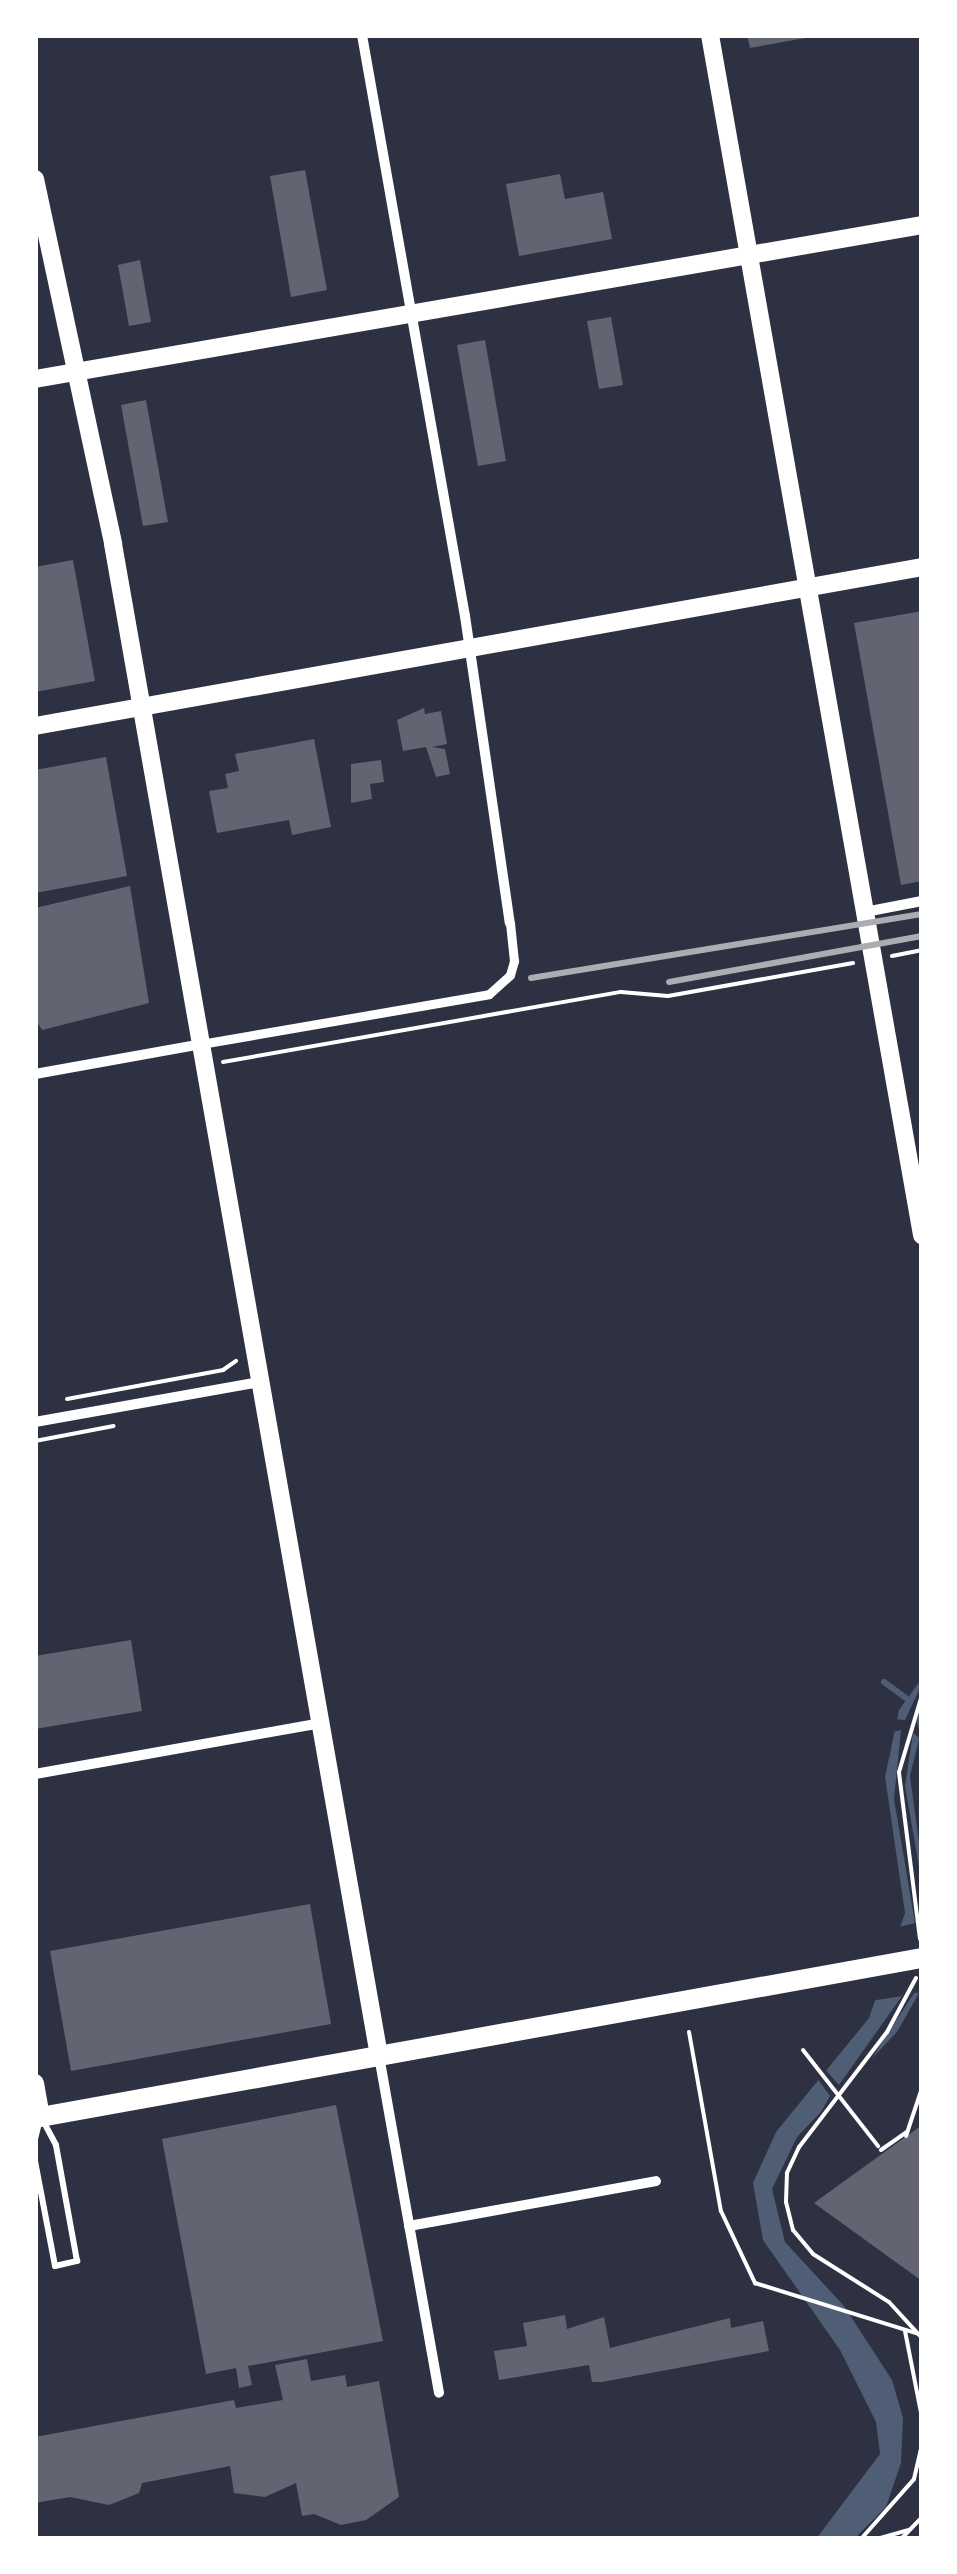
<!DOCTYPE html>
<style>
body{margin:0}
#map{position:relative;width:957px;height:2574px;overflow:hidden;background:#2d3142;font-family:"Exo 2",sans-serif}
div>[style]{position:absolute}
[style*='--x']{left:calc(var(--x)*1px);top:calc(var(--y)*1px);width:calc(var(--w)*1px);rotate:calc(var(--a)*1deg)}
.water>*{inset:0;background:#4f5d75}
.pier>*{inset:0;background:#2d3142}
.stream>*{height:6px;margin:-3px;padding:0 3px;transform-origin:3px;border-radius:3px;background:#4f5d75}
.building>*{inset:0;background:#626471}
.path>*{height:4px;margin:-2px;padding:0 2px;transform-origin:2px;border-radius:2px;background:#fff}
.service>*{height:6px;margin:-3px;padding:0 3px;transform-origin:3px;border-radius:3px;background:#fff}
.pedestrian>*{height:9px;margin:-4.5px;padding:0 4.5px;transform-origin:4.5px;border-radius:4.5px;background:#fff}
.minor>*{height:10px;margin:-5px;padding:0 5px;transform-origin:5px;border-radius:5px;background:#fff}
.secondary>*{height:18px;margin:-9px;padding:0 9px;transform-origin:9px;border-radius:9px;background:#fff}
.primary>*{height:20px;margin:-10px;padding:0 10px;transform-origin:10px;border-radius:10px;background:#fff}
.rail>*{height:6px;margin:-3px;padding:0 3px;transform-origin:3px;border-radius:3px;background:#abadb3}
span{translate:-50% -50%;white-space:nowrap;text-align:center;line-height:1.15;-webkit-text-stroke:10px #fff;paint-order:stroke}
.frame{position:absolute;inset:0;border:38px solid #fff;pointer-events:none}
</style>
<div id="map">
<div class="water">
<div style="clip-path:polygon(922px 1678px,922px 1727px,910px 1776px,922px 1865px,918px 1995px,897px 2032px,797px 2137px,772px 2189px,785px 2242px,844px 2306px,892px 2380px,903px 2418px,901px 2463px,886px 2507px,854px 2539px,816px 2539px,880px 2454px,876px 2422px,840px 2350px,763px 2240px,753px 2183px,776px 2132px,869px 2018px,905px 1913px,885px 1777px,899px 1710px)"></div>
</div>
<div class="pier">
<div style="clip-path:polygon(922px 1684px,917px 1722px,922px 1740px,913px 1733px,905px 1786px,922px 1884px,922px 1992px,914px 1993px,856px 2083px,813px 2126px,830px 2096px,817px 2078px,824px 2068px,839px 2085px,902px 1996px,870px 2001px,895px 1928px,915px 1923px,894px 1799px,901px 1730px,892px 1732px,890px 1756px,881px 1764px,892px 1719px,905px 1720px)"></div>
</div>
<div class="stream">
<div style="--x:884;--y:1682;--w:27;--a:36"></div>
</div>
<div class="building">
<div style="clip-path:polygon(747px 35px,811px 35px,811px 37px,750px 48px)"></div>
<div style="clip-path:polygon(305px 170px,327px 290px,291px 297px,270px 176px)"></div>
<div style="clip-path:polygon(560px 174px,565px 199px,603px 192px,612px 239px,519px 256px,506px 184px)"></div>
<div style="clip-path:polygon(140px 260px,151px 322px,129px 326px,118px 265px)"></div>
<div style="clip-path:polygon(611px 317px,623px 385px,599px 389px,587px 321px)"></div>
<div style="clip-path:polygon(485px 340px,506px 461px,478px 466px,457px 345px)"></div>
<div style="clip-path:polygon(146px 400px,168px 522px,143px 526px,121px 405px)"></div>
<div style="clip-path:polygon(73px 560px,95px 681px,35px 692px,35px 567px)"></div>
<div style="clip-path:polygon(922px 611px,922px 881px,901px 885px,854px 623px)"></div>
<div style="clip-path:polygon(424px 708px,425px 714px,441px 711px,447px 744px,432px 747px,445px 749px,450px 774px,436px 777px,426px 747px,403px 751px,397px 720px)"></div>
<div style="clip-path:polygon(314px 739px,331px 827px,292px 835px,289px 820px,217px 833px,209px 791px,228px 788px,225px 774px,239px 771px,235px 754px)"></div>
<div style="clip-path:polygon(106px 757px,127px 876px,35px 893px,35px 770px)"></div>
<div style="clip-path:polygon(381px 760px,384px 782px,370px 784px,372px 799px,351px 803px,351px 764px)"></div>
<div style="clip-path:polygon(130px 886px,149px 1003px,42px 1030px,35px 1019px,35px 908px)"></div>
<div style="clip-path:polygon(131px 1640px,142px 1711px,35px 1729px,35px 1656px)"></div>
<div style="clip-path:polygon(310px 1904px,331px 2024px,71px 2071px,50px 1951px)"></div>
<div style="clip-path:polygon(336px 2105px,383px 2341px,248px 2366px,252px 2385px,239px 2388px,236px 2368px,206px 2374px,162px 2139px)"></div>
<div style="clip-path:polygon(922px 2125px,922px 2281px,814px 2203px)"></div>
<div style="clip-path:polygon(565px 2315px,567px 2329px,604px 2317px,610px 2348px,730px 2318px,731px 2328px,763px 2321px,769px 2351px,602px 2382px,592px 2382px,589px 2365px,499px 2380px,494px 2351px,527px 2346px,523px 2323px)"></div>
<div style="clip-path:polygon(307px 2359px,311px 2381px,345px 2375px,347px 2387px,379px 2381px,399px 2497px,366px 2520px,341px 2525px,314px 2514px,302px 2516px,296px 2483px,265px 2497px,234px 2493px,230px 2466px,142px 2483px,139px 2493px,109px 2505px,70px 2497px,35px 2503px,35px 2437px,234px 2400px,236px 2408px,283px 2400px,275px 2365px)"></div>
</div>
<div class="path">
<div style="--x:892;--y:956;--w:31;--a:-11"></div>
<div style="--x:223;--y:1062;--w:404;--a:-10"></div>
<div style="--x:621;--y:992;--w:47;--a:4.9"></div>
<div style="--x:668;--y:996;--w:188;--a:-10.1"></div>
<div style="--x:67;--y:1399;--w:159;--a:-10.5"></div>
<div style="--x:223;--y:1370;--w:16;--a:-35"></div>
<div style="--x:35;--y:1441;--w:80;--a:-10.8"></div>
<div style="--x:920;--y:1939;--w:168;--a:-97.2"></div>
<div style="--x:899;--y:1772;--w:80;--a:-73.4"></div>
<div style="--x:916;--y:1978;--w:61;--a:118.2"></div>
<div style="--x:887;--y:2032;--w:145;--a:127.4"></div>
<div style="--x:799;--y:2147;--w:29;--a:115"></div>
<div style="--x:787;--y:2173;--w:29;--a:92"></div>
<div style="--x:786;--y:2202;--w:29;--a:76"></div>
<div style="--x:793;--y:2230;--w:31;--a:50"></div>
<div style="--x:813;--y:2254;--w:90;--a:32.3"></div>
<div style="--x:889;--y:2302;--w:49;--a:47.5"></div>
<div style="--x:689;--y:2032;--w:182;--a:79.9"></div>
<div style="--x:721;--y:2211;--w:80;--a:64.7"></div>
<div style="--x:755;--y:2283;--w:172;--a:17.3"></div>
<div style="--x:803;--y:2050;--w:122;--a:52"></div>
<div style="--x:906;--y:2136;--w:51;--a:-71.6"></div>
<div style="--x:881;--y:2150;--w:32;--a:-35"></div>
<div style="--x:905;--y:2331;--w:89;--a:78.9"></div>
<div style="--x:861;--y:2539;--w:80;--a:-48.5"></div>
<div style="--x:914;--y:2479;--w:35;--a:-77"></div>
<div style="--x:877;--y:2539;--w:33;--a:-16"></div>
<div style="--x:901;--y:2539;--w:30;--a:-46"></div>
</div>
<div class="service">
<div style="--x:35;--y:2139;--w:16;--a:-76"></div>
<div style="--x:35;--y:2161;--w:107;--a:79.2"></div>
<div style="--x:55;--y:2266;--w:23;--a:-13"></div>
<div style="--x:77;--y:2261;--w:118;--a:-100.3"></div>
<div style="--x:56;--y:2145;--w:26;--a:-118"></div>
</div>
<div class="pedestrian">
<div style="--x:201;--y:1044;--w:292;--a:-9.8"></div>
<div style="--x:489;--y:994;--w:28;--a:-42"></div>
<div style="--x:510;--y:975;--w:15;--a:-74"></div>
<div style="--x:514;--y:961;--w:38;--a:-96"></div>
</div>
<div class="minor">
<div style="--x:362;--y:35;--w:590;--a:79.95"></div>
<div style="--x:465;--y:616;--w:310;--a:81.7"></div>
<div style="--x:865;--y:912;--w:58;--a:-10.9"></div>
<div style="--x:35;--y:1074;--w:169;--a:-10.2"></div>
<div style="--x:35;--y:1422;--w:229;--a:-10.1"></div>
<div style="--x:35;--y:1774;--w:291;--a:-10.1"></div>
<div style="--x:379;--y:2056;--w:342;--a:79.9"></div>
<div style="--x:409;--y:2226;--w:251;--a:-10.3"></div>
</div>
<div class="secondary">
<div style="--x:710;--y:35;--w:1219;--a:79.98"></div>
<div style="--x:35;--y:179;--w:373;--a:77.9"></div>
<div style="--x:113;--y:544;--w:1535;--a:80.02"></div>
<div style="--x:35;--y:379;--w:900;--a:-9.85"></div>
<div style="--x:35;--y:726;--w:901;--a:-10.16"></div>
<div style="--x:35;--y:2083;--w:35;--a:80"></div>
</div>
<div class="primary">
<div style="--x:35;--y:2118;--w:901;--a:-10.23"></div>
</div>
<div class="rail">
<div style="--x:531;--y:978;--w:396;--a:-9.3"></div>
<div style="--x:669;--y:982;--w:257;--a:-10.3"></div>
</div>
<div class="frame"></div>
</div>
